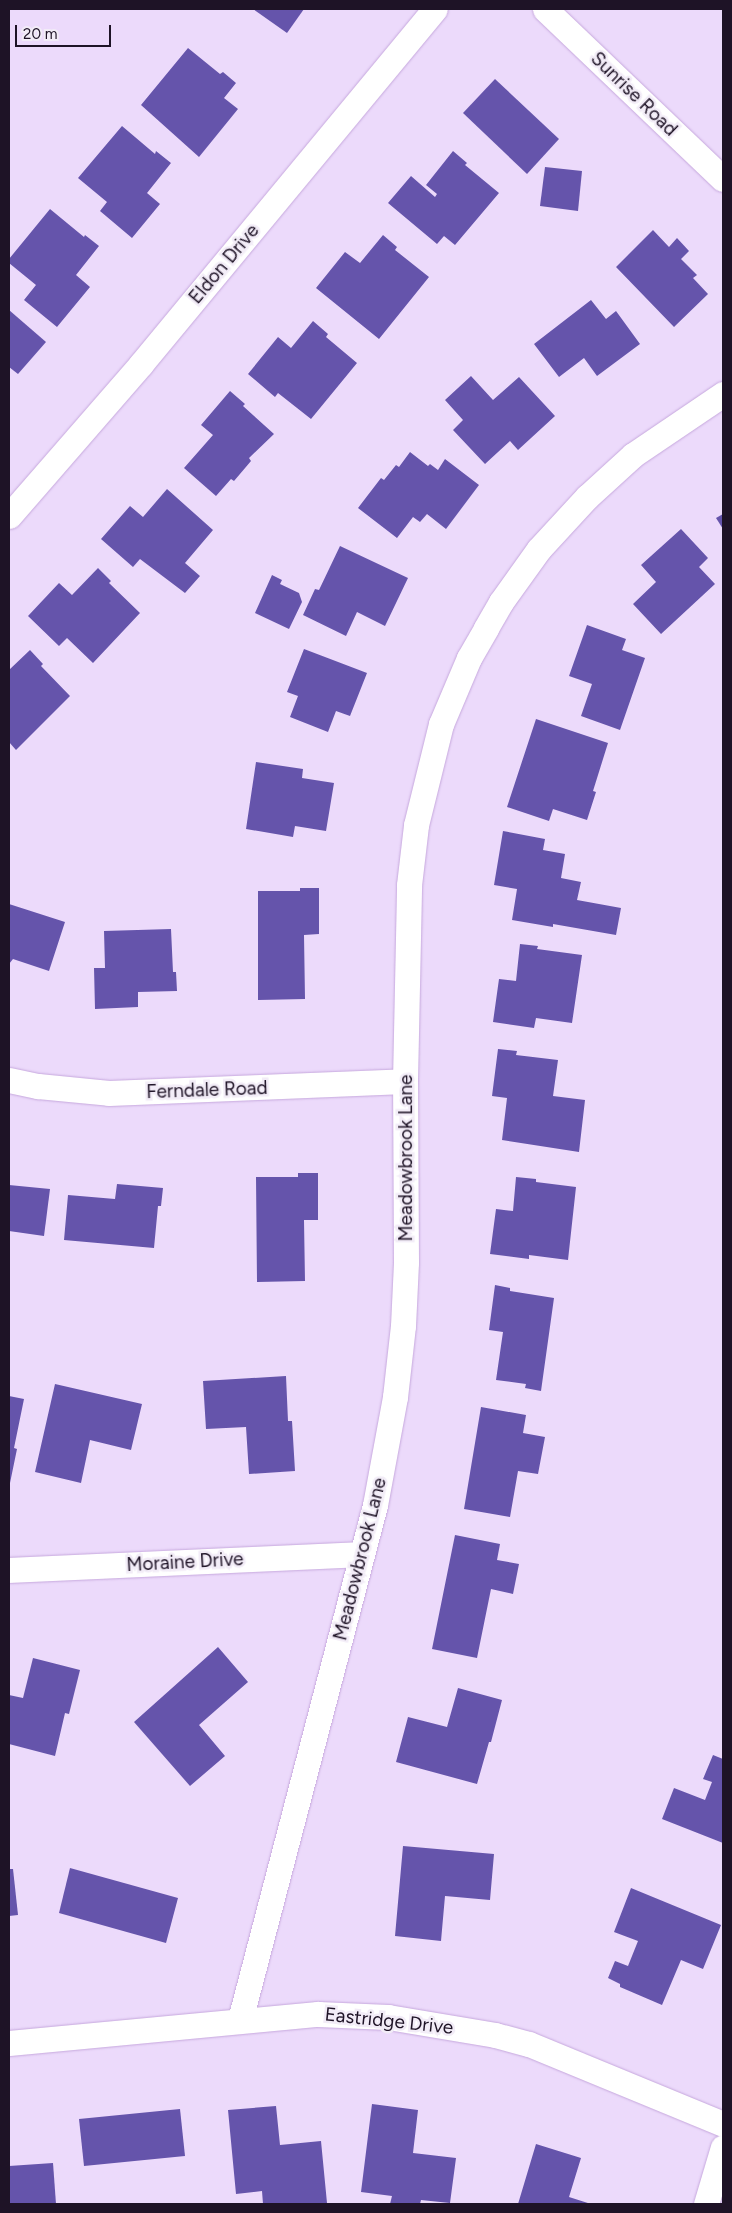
<!DOCTYPE html>
<style>
body{margin:0}
#map{position:relative;width:732px;height:2213px;overflow:hidden;background:#ecdafb;font-family:Figtree,sans-serif}
div>[style]{position:absolute}
[style*='--x']{left:calc(var(--x)*1px);top:calc(var(--y)*1px);width:calc(var(--w)*1px);rotate:calc(var(--a)*1deg)}
.building>*{inset:0;background:#6554ab}
.roads{filter:drop-shadow(0 0 1px #c6a8dd) drop-shadow(0 0 1px #c6a8dd)}
.minor>*{height:25px;margin:-12.5px;padding:0 12.5px;transform-origin:12.5px;border-radius:12.5px;background:#fff}
span{translate:-50% -50%;white-space:nowrap;text-align:center;line-height:1.15;-webkit-text-stroke:5px #f2ecf7;paint-order:stroke}
.street-label{font-size:19px;color:#1e1326}
.frame{position:absolute;inset:0;border:10px solid #1e1326;pointer-events:none}
.scale{position:absolute;left:15px;top:25px;width:96px;height:22px;box-sizing:border-box;border:2px solid #1e1326;border-top:0;padding-left:6px;font-size:15px;line-height:18px;white-space:nowrap;color:#1e1326;-webkit-text-stroke:4px #f2ecf7;paint-order:stroke}
</style>
<div id="map">
<div class="building">
<div style="clip-path:polygon(253px 9px,304px 9px,287px 33px)"></div>
<div style="clip-path:polygon(188px 48px,220px 74px,223px 72px,236px 83px,224px 98px,238px 109px,199px 157px,141px 105px)"></div>
<div style="clip-path:polygon(495px 79px,559px 139px,527px 174px,463px 113px)"></div>
<div style="clip-path:polygon(122px 126px,155px 154px,156px 151px,171px 163px,147px 193px,160px 204px,132px 238px,100px 211px,107px 202px,78px 178px)"></div>
<div style="clip-path:polygon(453px 151px,467px 163px,465px 165px,499px 193px,455px 245px,444px 236px,437px 244px,388px 203px,411px 176px,435px 197px,437px 194px,426px 185px)"></div>
<div style="clip-path:polygon(545px 167px,582px 171px,578px 211px,540px 206px)"></div>
<div style="clip-path:polygon(50px 209px,84px 237px,85px 235px,99px 246px,76px 275px,90px 287px,57px 327px,24px 300px,36px 285px,9px 263px,9px 259px)"></div>
<div style="clip-path:polygon(653px 230px,669px 247px,677px 238px,689px 251px,681px 259px,697px 275px,693px 278px,708px 294px,674px 327px,616px 267px)"></div>
<div style="clip-path:polygon(383px 235px,397px 247px,395px 250px,429px 277px,379px 339px,316px 288px,345px 252px,360px 263px)"></div>
<div style="clip-path:polygon(591px 300px,606px 319px,616px 311px,640px 344px,597px 376px,584px 358px,559px 377px,534px 344px)"></div>
<div style="clip-path:polygon(9px 310px,46px 342px,18px 374px,9px 367px)"></div>
<div style="clip-path:polygon(313px 321px,328px 334px,326px 337px,357px 363px,311px 419px,278px 393px,275px 397px,248px 374px,278px 337px,291px 348px)"></div>
<div style="clip-path:polygon(471px 376px,493px 400px,519px 377px,555px 416px,518px 450px,510px 441px,485px 464px,453px 430px,463px 420px,445px 400px)"></div>
<div style="clip-path:polygon(230px 391px,245px 404px,243px 406px,274px 434px,249px 458px,251px 461px,234px 481px,231px 479px,216px 496px,184px 468px,213px 435px,201px 425px)"></div>
<div style="clip-path:polygon(410px 452px,428px 466px,430px 464px,438px 470px,445px 459px,479px 485px,446px 529px,427px 514px,420px 522px,413px 517px,397px 538px,358px 508px,381px 478px,384px 480px,396px 465px,399px 467px)"></div>
<div style="clip-path:polygon(167px 489px,213px 530px,185px 563px,200px 576px,185px 593px,140px 559px,133px 567px,101px 539px,130px 506px,143px 517px)"></div>
<div style="clip-path:polygon(723px 514px,723px 529px,716px 518px)"></div>
<div style="clip-path:polygon(681px 529px,708px 558px,699px 567px,715px 584px,661px 634px,633px 604px,656px 582px,641px 565px)"></div>
<div style="clip-path:polygon(340px 546px,408px 578px,385px 626px,357px 612px,346px 636px,303px 615px,315px 589px,319px 590px)"></div>
<div style="clip-path:polygon(98px 568px,111px 581px,109px 583px,140px 613px,93px 663px,67px 638px,59px 646px,28px 616px,59px 583px,72px 595px)"></div>
<div style="clip-path:polygon(272px 575px,282px 580px,280px 584px,299px 593px,302px 602px,289px 629px,255px 613px)"></div>
<div style="clip-path:polygon(587px 625px,626px 639px,622px 650px,645px 658px,620px 730px,581px 716px,592px 684px,569px 676px)"></div>
<div style="clip-path:polygon(304px 649px,367px 673px,350px 716px,336px 711px,328px 732px,290px 717px,298px 696px,287px 692px)"></div>
<div style="clip-path:polygon(30px 650px,43px 664px,41px 666px,70px 696px,16px 750px,9px 742px,9px 670px)"></div>
<div style="clip-path:polygon(536px 719px,608px 743px,593px 791px,596px 792px,587px 820px,553px 809px,549px 821px,507px 807px)"></div>
<div style="clip-path:polygon(256px 762px,303px 769px,302px 778px,334px 783px,326px 831px,295px 826px,293px 837px,246px 829px)"></div>
<div style="clip-path:polygon(503px 831px,545px 839px,543px 850px,565px 854px,561px 878px,581px 882px,577px 900px,621px 908px,616px 935px,553px 924px,553px 927px,512px 920px,517px 889px,494px 885px)"></div>
<div style="clip-path:polygon(300px 888px,319px 888px,319px 934px,304px 935px,305px 999px,258px 1000px,258px 891px,300px 891px)"></div>
<div style="clip-path:polygon(9px 904px,65px 922px,49px 971px,13px 959px,9px 964px)"></div>
<div style="clip-path:polygon(171px 929px,173px 972px,176px 972px,177px 991px,138px 992px,138px 1007px,95px 1009px,94px 968px,105px 968px,104px 931px)"></div>
<div style="clip-path:polygon(520px 944px,538px 946px,537px 949px,582px 955px,572px 1023px,536px 1018px,534px 1028px,493px 1022px,499px 979px,516px 981px)"></div>
<div style="clip-path:polygon(498px 1049px,517px 1051px,516px 1055px,558px 1060px,553px 1096px,585px 1100px,579px 1152px,502px 1140px,507px 1098px,492px 1096px)"></div>
<div style="clip-path:polygon(298px 1173px,318px 1173px,318px 1220px,304px 1220px,305px 1281px,257px 1282px,256px 1177px,298px 1177px)"></div>
<div style="clip-path:polygon(516px 1177px,536px 1179px,536px 1182px,576px 1187px,568px 1260px,529px 1255px,529px 1259px,490px 1254px,496px 1209px,513px 1211px)"></div>
<div style="clip-path:polygon(117px 1184px,163px 1188px,161px 1206px,158px 1206px,154px 1248px,64px 1240px,68px 1195px,115px 1199px)"></div>
<div style="clip-path:polygon(9px 1185px,50px 1189px,44px 1236px,9px 1231px)"></div>
<div style="clip-path:polygon(495px 1285px,510px 1288px,510px 1291px,554px 1298px,541px 1391px,525px 1388px,526px 1384px,496px 1380px,503px 1332px,489px 1330px)"></div>
<div style="clip-path:polygon(286px 1376px,288px 1421px,292px 1421px,295px 1471px,249px 1474px,246px 1427px,206px 1429px,203px 1381px)"></div>
<div style="clip-path:polygon(55px 1384px,142px 1404px,131px 1450px,90px 1440px,81px 1483px,35px 1472px)"></div>
<div style="clip-path:polygon(9px 1396px,24px 1399px,14px 1448px,17px 1449px,10px 1483px)"></div>
<div style="clip-path:polygon(481px 1407px,526px 1415px,523px 1433px,545px 1437px,538px 1474px,518px 1471px,510px 1517px,464px 1509px)"></div>
<div style="clip-path:polygon(455px 1535px,500px 1544px,497px 1560px,519px 1564px,513px 1594px,491px 1589px,477px 1658px,432px 1649px)"></div>
<div style="clip-path:polygon(218px 1647px,248px 1682px,199px 1725px,225px 1756px,190px 1786px,134px 1722px)"></div>
<div style="clip-path:polygon(33px 1658px,80px 1670px,69px 1714px,65px 1713px,55px 1756px,9px 1744px,9px 1695px,23px 1698px)"></div>
<div style="clip-path:polygon(458px 1688px,502px 1700px,491px 1742px,489px 1742px,477px 1784px,396px 1762px,408px 1717px,447px 1727px)"></div>
<div style="clip-path:polygon(713px 1755px,723px 1759px,723px 1843px,662px 1819px,674px 1788px,705px 1800px,712px 1782px,703px 1779px)"></div>
<div style="clip-path:polygon(403px 1846px,494px 1854px,490px 1900px,445px 1896px,441px 1941px,395px 1936px)"></div>
<div style="clip-path:polygon(70px 1868px,178px 1898px,166px 1943px,59px 1913px)"></div>
<div style="clip-path:polygon(9px 1869px,13px 1869px,18px 1915px,9px 1916px)"></div>
<div style="clip-path:polygon(631px 1888px,721px 1925px,703px 1969px,681px 1960px,662px 2005px,620px 1987px,620px 1984px,608px 1978px,615px 1961px,628px 1966px,638px 1941px,614px 1932px)"></div>
<div style="clip-path:polygon(372px 2104px,418px 2110px,413px 2153px,456px 2158px,450px 2203px,421px 2200px,420px 2204px,390px 2204px,392px 2196px,361px 2192px)"></div>
<div style="clip-path:polygon(276px 2106px,280px 2145px,321px 2141px,327px 2203px,263px 2204px,262px 2191px,236px 2194px,228px 2110px)"></div>
<div style="clip-path:polygon(180px 2109px,185px 2156px,84px 2166px,79px 2119px)"></div>
<div style="clip-path:polygon(536px 2144px,581px 2158px,569px 2197px,591px 2204px,518px 2204px)"></div>
<div style="clip-path:polygon(53px 2163px,56px 2204px,9px 2204px,9px 2166px)"></div>
</div>
<div class="roads">
<div class="minor">
<div style="--x:545;--y:9;--w:246;--a:43.7"></div>
<div style="--x:9;--y:516;--w:201;--a:-49"></div>
<div style="--x:141;--y:364;--w:461;--a:-50.4"></div>
<div style="--x:9;--y:1080;--w:30;--a:12"></div>
<div style="--x:38;--y:1086;--w:71;--a:5.6"></div>
<div style="--x:109;--y:1093;--w:296;--a:-2.3"></div>
<div style="--x:9;--y:1570;--w:353;--a:-2.6"></div>
<div style="--x:240;--y:2020;--w:532;--a:-75.31"></div>
<div style="--x:375;--y:1505;--w:110;--a:-79.5"></div>
<div style="--x:395;--y:1397;--w:71;--a:-83.6"></div>
<div style="--x:403;--y:1326;--w:64;--a:-87.3"></div>
<div style="--x:406;--y:1262;--w:181;--a:-90.3"></div>
<div style="--x:405;--y:1081;--w:196;--a:-88.8"></div>
<div style="--x:409;--y:885;--w:60;--a:-83.3"></div>
<div style="--x:416;--y:825;--w:104;--a:-76.1"></div>
<div style="--x:441;--y:724;--w:72;--a:-67"></div>
<div style="--x:469;--y:658;--w:34;--a:-60"></div>
<div style="--x:486;--y:628;--w:30;--a:-60"></div>
<div style="--x:501;--y:602;--w:65;--a:-54.4"></div>
<div style="--x:539;--y:549;--w:71;--a:-47.3"></div>
<div style="--x:587;--y:497;--w:62;--a:-42.4"></div>
<div style="--x:633;--y:455;--w:109;--a:-34.1"></div>
<div style="--x:9;--y:2043;--w:310;--a:-5.4"></div>
<div style="--x:318;--y:2014;--w:70;--a:2.5"></div>
<div style="--x:388;--y:2017;--w:109;--a:9.5"></div>
<div style="--x:495;--y:2035;--w:35;--a:15"></div>
<div style="--x:529;--y:2044;--w:210;--a:22.4"></div>
<div style="--x:706;--y:2204;--w:59;--a:-73.4"></div>
</div>
</div>
<div class="street-label">
<span style="left:634px;top:94px;rotate:44deg">Sunrise Road</span>
<span style="left:224px;top:264px;rotate:-50deg">Eldon Drive</span>
<span style="left:207px;top:1090px;rotate:-2deg">Ferndale Road</span>
<span style="left:406px;top:1158px;rotate:-90deg">Meadowbrook Lane</span>
<span style="left:360px;top:1559px;rotate:-76deg">Meadowbrook Lane</span>
<span style="left:185px;top:1562px;rotate:-3deg">Moraine Drive</span>
<span style="left:389px;top:2021px;rotate:6deg">Eastridge Drive</span>
</div>
<div class="frame"></div>
<div class="scale">20 m</div>
</div>
